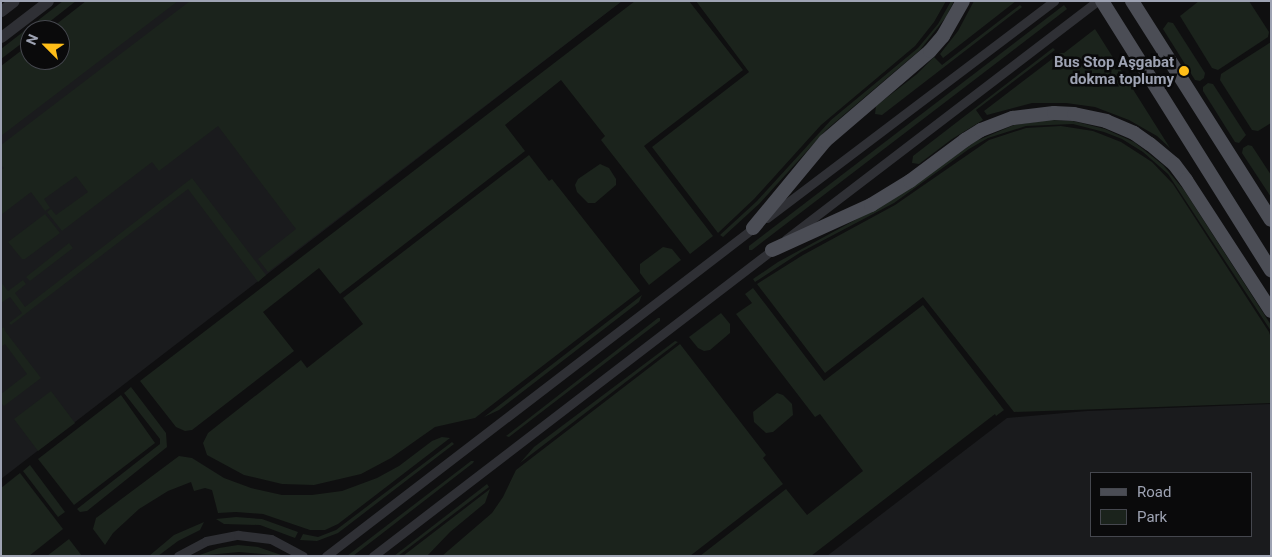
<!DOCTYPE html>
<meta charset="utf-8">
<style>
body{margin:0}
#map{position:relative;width:1272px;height:557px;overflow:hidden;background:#0f0f10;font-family:Roboto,sans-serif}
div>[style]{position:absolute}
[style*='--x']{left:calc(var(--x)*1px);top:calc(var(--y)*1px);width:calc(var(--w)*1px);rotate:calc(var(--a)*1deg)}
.built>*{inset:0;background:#1a1b1d}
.green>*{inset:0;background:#1b231c}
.minor>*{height:9px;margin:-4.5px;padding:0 4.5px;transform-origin:4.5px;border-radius:4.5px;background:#2f3035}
.tertiary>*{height:11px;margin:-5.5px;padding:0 5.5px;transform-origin:5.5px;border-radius:5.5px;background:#2f3035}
.primary>*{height:14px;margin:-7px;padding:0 7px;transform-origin:7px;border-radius:7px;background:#4b4d55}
.dots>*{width:14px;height:14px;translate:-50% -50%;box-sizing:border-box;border:2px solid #0a0a0b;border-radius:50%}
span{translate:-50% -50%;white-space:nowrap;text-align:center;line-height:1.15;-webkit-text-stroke:5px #0a0a0b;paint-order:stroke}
.poi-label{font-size:15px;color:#9ea3b3;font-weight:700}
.right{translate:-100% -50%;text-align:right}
.frame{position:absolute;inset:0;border:2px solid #9ea3b3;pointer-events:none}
.legend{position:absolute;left:1090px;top:472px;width:162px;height:65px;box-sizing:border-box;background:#0a0a0b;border:1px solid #45474e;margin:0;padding:6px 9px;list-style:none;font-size:15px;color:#9ea3b3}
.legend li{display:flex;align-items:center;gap:10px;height:25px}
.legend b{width:25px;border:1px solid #45474e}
.north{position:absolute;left:20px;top:20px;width:50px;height:50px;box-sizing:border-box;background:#0a0a0b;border:1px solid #45474e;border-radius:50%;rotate:293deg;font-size:14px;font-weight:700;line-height:20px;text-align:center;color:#9ea3b3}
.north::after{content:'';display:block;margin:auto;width:18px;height:22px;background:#ffbe18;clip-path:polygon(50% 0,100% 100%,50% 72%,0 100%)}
</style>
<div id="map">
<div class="built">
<div style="clip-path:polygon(160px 1px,622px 1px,1px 479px,1px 124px)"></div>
<div style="clip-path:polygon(evenodd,1271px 404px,1271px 556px,827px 556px,1007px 418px,1087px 411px,1271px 404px,1091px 473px,1251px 473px,1251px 536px,1091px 536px,1091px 473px)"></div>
</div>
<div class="green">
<div style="clip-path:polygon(63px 1px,76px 1px,39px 30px,30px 30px,30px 37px,1px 59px,1px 49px)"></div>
<div style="clip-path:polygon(86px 1px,178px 1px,1px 136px,1px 66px,30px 44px,30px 60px,60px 60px,60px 30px,49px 30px)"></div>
<div style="clip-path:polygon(190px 1px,622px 1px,268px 272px,258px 259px,296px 229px,218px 126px,159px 171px,152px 162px,62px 231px,47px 212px,51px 209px,56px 215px,88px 192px,76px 176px,44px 199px,50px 208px,45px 211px,31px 192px,1px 215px,1px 170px,4px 168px,1px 165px,1px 145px)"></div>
<div style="clip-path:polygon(635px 1px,689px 1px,743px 70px,644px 146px,713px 236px,690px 254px,601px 140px,605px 136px,561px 80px,505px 125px,525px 151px,340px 294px,319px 268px,263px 312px,294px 351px,192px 430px,185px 431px,176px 427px,140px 381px)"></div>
<div style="clip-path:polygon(696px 1px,946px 1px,934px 22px,915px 46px,821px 125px,754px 199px,718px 233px,652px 147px,749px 72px)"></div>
<div style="clip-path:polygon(951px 1px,954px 1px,946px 17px,920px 50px,826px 130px,760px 203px,723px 237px,720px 235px,757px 201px,831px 120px,918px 48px,938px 24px)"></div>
<div style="clip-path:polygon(974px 1px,1016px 1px,943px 58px,940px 54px,958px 31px)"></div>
<div style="clip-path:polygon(1199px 1px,1249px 1px,1269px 32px,1268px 37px,1218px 70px,1212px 68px,1180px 16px)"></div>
<div style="clip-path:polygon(1020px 5px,1022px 7px,882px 115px,875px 114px,876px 106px,917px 74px,934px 57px,942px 65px)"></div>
<div style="clip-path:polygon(1064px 5px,1067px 9px,752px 250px,749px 250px,749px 246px)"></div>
<div style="clip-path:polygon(1168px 22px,1173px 23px,1205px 73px,1204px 78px,1200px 81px,1195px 80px,1163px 29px)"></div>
<div style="clip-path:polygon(1095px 29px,1170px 148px,1157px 136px,1129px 120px,1095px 107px,1066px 103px,1032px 103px,987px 115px,984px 111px,1060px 53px,1064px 53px)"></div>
<div style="clip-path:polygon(1271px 42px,1271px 123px,1258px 131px,1252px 130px,1220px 80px,1221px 74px)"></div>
<div style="clip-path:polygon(1053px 48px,1055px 50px,976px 110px,983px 120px,952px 139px,919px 164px,912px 163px,913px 156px)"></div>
<div style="clip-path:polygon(1208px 83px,1213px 84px,1246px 135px,1239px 143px,1235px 142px,1203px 91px,1203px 87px)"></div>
<div style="clip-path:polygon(1049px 120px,1073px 121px,1105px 129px,1134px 142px,1163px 165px,1184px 190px,1271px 325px,1271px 331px,1168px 174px,1143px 152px,1122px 139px,1104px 132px,1073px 124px,1026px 126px,988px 138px,969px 149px,894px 203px,801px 252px,755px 282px,753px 279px,778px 262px,892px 200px,976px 141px,1014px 125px)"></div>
<div style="clip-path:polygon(1061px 126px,1093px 131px,1121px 142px,1152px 162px,1173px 184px,1269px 332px,1271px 338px,1271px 403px,1014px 412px,923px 297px,825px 373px,757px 284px,803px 255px,895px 205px,989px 140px,1026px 128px)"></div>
<div style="clip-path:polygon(1248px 145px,1252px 146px,1271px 175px,1271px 197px,1242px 153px,1243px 148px)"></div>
<div style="clip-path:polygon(529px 155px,549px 181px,552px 179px,640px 291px,475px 418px,435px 427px,391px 458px,361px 474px,314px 485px,282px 484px,244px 475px,207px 455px,203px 443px,208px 433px,301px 360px,307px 368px,363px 324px,343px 298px)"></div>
<div style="clip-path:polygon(600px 164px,609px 168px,616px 179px,616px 185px,595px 203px,588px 203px,577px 192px,575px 185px,578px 179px)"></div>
<div style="clip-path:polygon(192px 178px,266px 275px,258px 282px,188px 189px,11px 325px,9px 323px,22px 313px,10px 297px,1px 303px,1px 282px,8px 291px,23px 280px,26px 284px,15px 293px,25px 307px)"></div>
<div style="clip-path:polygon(45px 214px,60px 233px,25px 259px,22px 259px,8px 242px)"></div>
<div style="clip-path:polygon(69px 243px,73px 248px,30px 281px,26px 277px)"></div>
<div style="clip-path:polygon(663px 247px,672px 249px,681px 260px,649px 285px,640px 273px,640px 264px)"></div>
<div style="clip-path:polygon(753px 288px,824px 381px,923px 305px,1004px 410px,996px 416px,995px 414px,811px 556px,700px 556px,786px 489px,807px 515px,863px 471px,820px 414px,815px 417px,736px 314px,752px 303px,745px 294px)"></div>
<div style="clip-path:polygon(642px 295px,639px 302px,499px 410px,484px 417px)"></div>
<div style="clip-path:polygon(721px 313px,730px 324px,730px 333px,710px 350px,704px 351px,698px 348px,689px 337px)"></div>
<div style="clip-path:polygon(658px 318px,660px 318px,660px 321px,509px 437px,506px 436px)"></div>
<div style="clip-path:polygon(4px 327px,5px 331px,41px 378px,4px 406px,1px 403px,1px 394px,27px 374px,5px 344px,1px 347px,1px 329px)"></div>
<div style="clip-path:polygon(675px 341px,678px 342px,520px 463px,534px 447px)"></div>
<div style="clip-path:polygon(680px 344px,766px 455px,763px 458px,783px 484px,690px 556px,442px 556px,492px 513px,503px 497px,516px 470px)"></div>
<div style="clip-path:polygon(131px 387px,166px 433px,167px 447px,87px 511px,80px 512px,77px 509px,160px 444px,160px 439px,124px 393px)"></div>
<div style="clip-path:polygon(51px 391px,75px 423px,38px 451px,14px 419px)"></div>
<div style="clip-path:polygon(777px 393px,783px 395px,792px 404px,793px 415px,773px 432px,766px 433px,754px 422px,753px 412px)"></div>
<div style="clip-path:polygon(121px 395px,155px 443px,74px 505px,38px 459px)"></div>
<div style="clip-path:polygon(442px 437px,450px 438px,338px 524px,325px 530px,310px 530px,263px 514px,236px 512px,218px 513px,212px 490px,205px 488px,194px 491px,191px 482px,168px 491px,139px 509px,113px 533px,105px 545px,93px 529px,96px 518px,179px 456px,192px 458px,224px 478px,251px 488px,282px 495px,312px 495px,342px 491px,377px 478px,399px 466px,432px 441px)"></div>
<div style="clip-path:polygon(452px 442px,454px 444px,338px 533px,317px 541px,300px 540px,303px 534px,318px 537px,336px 530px)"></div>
<div style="clip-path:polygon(471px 461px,474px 461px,473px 463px,353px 556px,347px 556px)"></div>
<div style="clip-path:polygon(30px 465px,65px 512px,58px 517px,23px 471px)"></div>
<div style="clip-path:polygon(20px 473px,63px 529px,29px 556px,1px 556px,1px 488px)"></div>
<div style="clip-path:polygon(487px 484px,489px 487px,398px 556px,394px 556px)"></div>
<div style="clip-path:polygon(490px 489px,485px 503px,450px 532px,427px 556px,403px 556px)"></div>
<div style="clip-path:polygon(236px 517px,262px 519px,298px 532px,295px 538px,260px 525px,224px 524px,216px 519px)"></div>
<div style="clip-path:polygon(204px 522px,200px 530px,178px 541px,158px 556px,149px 556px,174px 535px)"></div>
<div style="clip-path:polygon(69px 539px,82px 556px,47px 556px)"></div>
<div style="clip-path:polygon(238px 545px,258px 547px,284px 556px,239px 552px,197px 556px,219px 548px)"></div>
</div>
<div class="minor">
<div style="--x:767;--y:218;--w:360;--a:-37.1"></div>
<div style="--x:786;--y:239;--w:392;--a:-37.4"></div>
<div style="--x:178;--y:556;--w:32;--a:-28"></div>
<div style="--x:206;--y:541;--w:33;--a:-11"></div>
<div style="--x:238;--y:535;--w:33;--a:7"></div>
<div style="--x:271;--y:539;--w:36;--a:28"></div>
<div style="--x:326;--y:556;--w:542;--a:-37.5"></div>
<div style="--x:373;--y:556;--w:508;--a:-37.48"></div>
</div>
<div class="tertiary">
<div style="--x:1;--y:11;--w:16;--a:-38"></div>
<div style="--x:1;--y:37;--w:59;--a:-37.5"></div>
</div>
<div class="primary">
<div style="--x:1102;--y:1;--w:318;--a:57.9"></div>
<div style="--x:1132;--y:1;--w:259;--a:57.6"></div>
<div style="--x:753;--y:228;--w:113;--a:-50.4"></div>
<div style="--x:825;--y:141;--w:138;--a:-40.6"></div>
<div style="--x:930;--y:51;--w:20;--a:-49"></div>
<div style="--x:943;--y:36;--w:40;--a:-60.3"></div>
<div style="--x:772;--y:250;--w:109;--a:-24.4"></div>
<div style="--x:871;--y:205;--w:46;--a:-31.6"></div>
<div style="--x:910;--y:181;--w:69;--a:-36.7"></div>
<div style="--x:965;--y:140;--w:19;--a:-32"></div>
<div style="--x:981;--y:130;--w:34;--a:-21"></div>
<div style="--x:1013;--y:118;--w:41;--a:-7"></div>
<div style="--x:1054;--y:113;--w:20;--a:3"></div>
<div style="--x:1074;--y:114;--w:33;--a:12"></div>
<div style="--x:1106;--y:121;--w:30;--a:23"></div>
<div style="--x:1134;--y:133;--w:19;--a:35"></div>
<div style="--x:1150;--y:144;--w:31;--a:40"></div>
<div style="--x:1174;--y:164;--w:20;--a:53"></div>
<div style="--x:1186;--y:180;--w:156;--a:57"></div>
</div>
<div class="dots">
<div style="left:1184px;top:71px;background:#ffbe18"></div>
</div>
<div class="poi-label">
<span class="right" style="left:1174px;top:71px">Bus Stop Aşgabat<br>dokma toplumy</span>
</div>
<div class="frame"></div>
<ul class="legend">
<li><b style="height:6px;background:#4b4d55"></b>Road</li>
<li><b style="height:14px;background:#1b231c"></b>Park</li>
</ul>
<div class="north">N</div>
</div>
